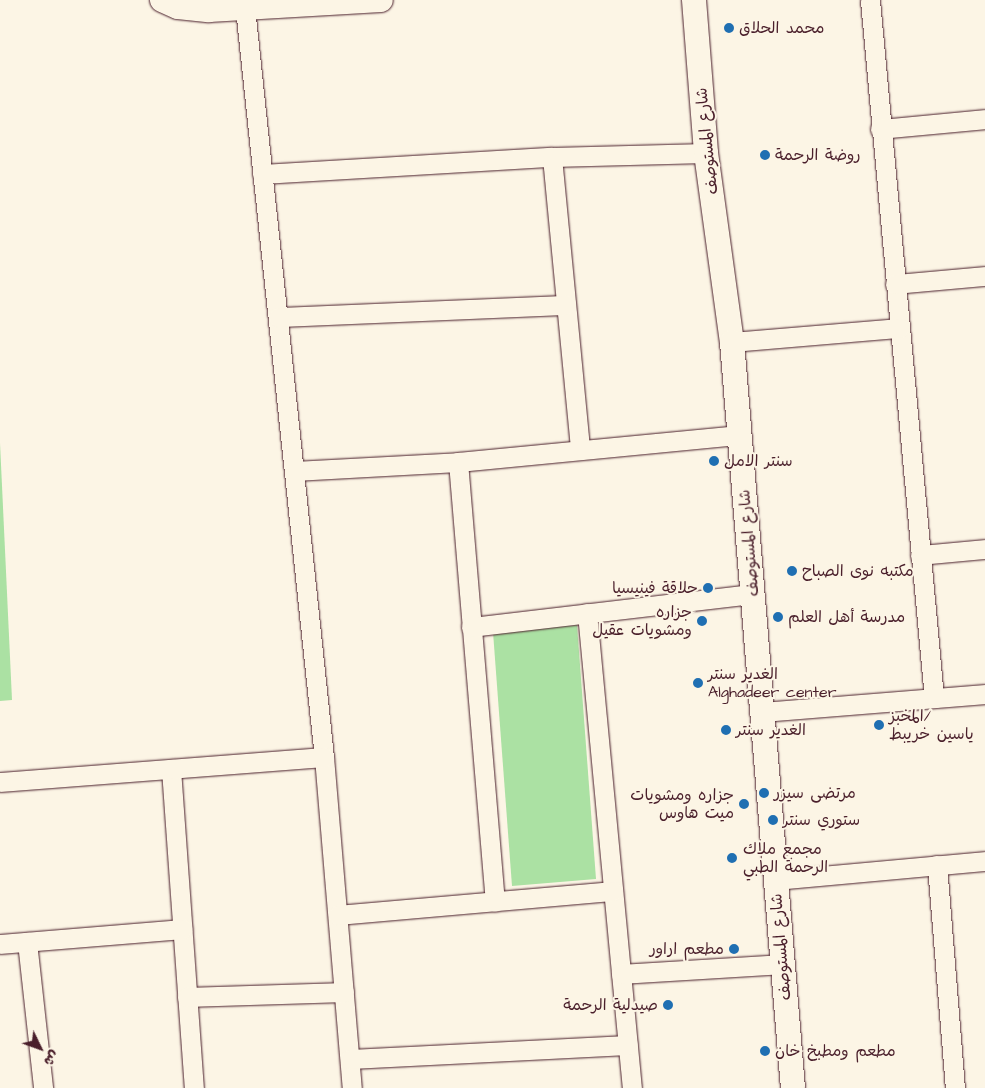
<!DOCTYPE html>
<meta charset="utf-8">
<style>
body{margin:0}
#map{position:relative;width:985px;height:1088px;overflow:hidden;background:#fcf5e5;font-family:"Architects Daughter","Playpen Sans Arabic",sans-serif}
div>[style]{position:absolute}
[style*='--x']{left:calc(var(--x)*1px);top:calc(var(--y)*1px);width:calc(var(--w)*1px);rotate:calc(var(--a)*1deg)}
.green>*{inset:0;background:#abe1a3}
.roads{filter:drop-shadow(0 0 1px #4a1f2b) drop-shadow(0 0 1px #4a1f2b)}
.minor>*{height:19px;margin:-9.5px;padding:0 9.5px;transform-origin:9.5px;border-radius:9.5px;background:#fcf5e5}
.tertiary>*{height:24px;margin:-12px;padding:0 12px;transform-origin:12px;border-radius:12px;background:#fcf5e5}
.dots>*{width:14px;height:14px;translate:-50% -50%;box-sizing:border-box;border:2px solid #fcf5e5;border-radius:50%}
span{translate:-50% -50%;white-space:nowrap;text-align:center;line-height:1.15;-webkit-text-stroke:4px #fcf5e5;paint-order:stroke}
.poi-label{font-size:16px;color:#4a1f2b}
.left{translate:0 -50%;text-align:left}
.right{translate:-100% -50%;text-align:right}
.street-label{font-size:16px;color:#4a1f2b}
.north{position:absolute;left:15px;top:1023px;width:50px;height:50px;-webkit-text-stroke:4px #fcf5e5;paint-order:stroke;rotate:132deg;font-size:14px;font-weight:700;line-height:20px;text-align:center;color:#4a1f2b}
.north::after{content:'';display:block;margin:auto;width:18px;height:22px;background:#4a1f2b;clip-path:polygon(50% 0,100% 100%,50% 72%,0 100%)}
</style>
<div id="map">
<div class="green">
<div style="clip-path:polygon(0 443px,12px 700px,0 701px)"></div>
<div style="clip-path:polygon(577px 625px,596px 879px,512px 886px,493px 632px)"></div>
</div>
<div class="roads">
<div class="minor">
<div style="--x:870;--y:0;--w:701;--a:84.76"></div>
<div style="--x:245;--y:8;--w:753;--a:83.98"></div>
<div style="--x:324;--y:757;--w:332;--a:85.2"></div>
<div style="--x:880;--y:129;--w:105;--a:-5.4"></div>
<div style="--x:552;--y:157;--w:294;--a:84.5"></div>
<div style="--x:262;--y:174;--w:290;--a:-3.4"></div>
<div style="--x:552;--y:157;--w:154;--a:-1.5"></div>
<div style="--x:895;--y:284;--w:90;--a:-5.1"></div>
<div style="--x:278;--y:317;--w:288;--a:-2.4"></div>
<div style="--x:732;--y:342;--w:168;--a:-4.8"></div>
<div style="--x:458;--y:462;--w:441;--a:85.2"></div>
<div style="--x:294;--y:471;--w:164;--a:-3.1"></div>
<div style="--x:458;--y:462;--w:283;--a:-5.5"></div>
<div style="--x:920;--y:555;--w:65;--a:-5.3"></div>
<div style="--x:587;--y:613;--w:477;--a:84.6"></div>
<div style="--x:471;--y:627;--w:284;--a:-6.7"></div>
<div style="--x:762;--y:712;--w:224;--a:-4.6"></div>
<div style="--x:171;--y:769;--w:320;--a:85.9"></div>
<div style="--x:0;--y:782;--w:325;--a:-4.4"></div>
<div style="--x:937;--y:865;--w:224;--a:85.4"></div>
<div style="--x:776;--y:880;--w:210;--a:-5.2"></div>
<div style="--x:338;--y:915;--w:276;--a:-5"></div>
<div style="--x:27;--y:942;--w:147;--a:83.7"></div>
<div style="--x:0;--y:944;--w:183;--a:-4.7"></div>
<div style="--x:621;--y:974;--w:162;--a:-3.5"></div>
<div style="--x:187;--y:997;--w:157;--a:-1.8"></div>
<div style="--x:350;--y:1059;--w:278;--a:-2.9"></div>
</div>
<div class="tertiary">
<div style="--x:162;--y:0;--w:17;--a:24"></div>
<div style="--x:178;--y:7;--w:31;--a:6"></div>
<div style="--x:209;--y:10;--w:172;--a:-3.3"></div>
<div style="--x:694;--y:0;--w:153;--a:85.5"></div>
<div style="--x:706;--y:153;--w:191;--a:82.2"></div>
<div style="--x:732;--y:342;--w:748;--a:85.33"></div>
</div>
</div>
<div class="dots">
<div style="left:729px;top:28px;background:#1f6fb2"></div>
<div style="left:765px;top:155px;background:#1f6fb2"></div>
<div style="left:714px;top:461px;background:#1f6fb2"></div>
<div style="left:792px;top:571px;background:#1f6fb2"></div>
<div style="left:708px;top:588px;background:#1f6fb2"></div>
<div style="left:778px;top:617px;background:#1f6fb2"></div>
<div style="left:702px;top:621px;background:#1f6fb2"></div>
<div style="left:698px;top:683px;background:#1f6fb2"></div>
<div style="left:879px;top:725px;background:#1f6fb2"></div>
<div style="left:726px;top:730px;background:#1f6fb2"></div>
<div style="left:764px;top:793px;background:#1f6fb2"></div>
<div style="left:744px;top:804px;background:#1f6fb2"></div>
<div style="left:773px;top:820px;background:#1f6fb2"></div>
<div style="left:732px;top:858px;background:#1f6fb2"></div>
<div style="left:734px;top:949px;background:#1f6fb2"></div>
<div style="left:668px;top:1005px;background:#1f6fb2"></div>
<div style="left:765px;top:1051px;background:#1f6fb2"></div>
</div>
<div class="poi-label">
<span class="left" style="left:739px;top:28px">محمد الحلاق</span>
<span class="left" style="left:775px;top:155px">روضة الرحمة</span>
<span class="left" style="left:724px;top:461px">سنتر الامل</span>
<span class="left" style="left:802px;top:571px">مكتبه نوى الصباح</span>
<span class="right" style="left:698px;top:588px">حلاقة فينيسيا</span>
<span class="right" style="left:692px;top:621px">جزاره<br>ومشويات عقيل</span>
<span class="left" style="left:788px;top:617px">مدرسة أهل العلم</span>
<span class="left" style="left:708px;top:683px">الغدير سنتر<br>Alghadeer center</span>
<span class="left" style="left:889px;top:725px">المخبز/<br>ياسين خريبط</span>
<span class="left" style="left:736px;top:730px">الغدير سنتر</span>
<span class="left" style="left:774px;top:793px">مرتضى سيزر</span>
<span class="right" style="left:734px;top:804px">جزاره ومشويات<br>ميت هاوس</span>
<span class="left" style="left:783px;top:820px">ستوري سنتر</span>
<span class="left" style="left:743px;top:858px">مجمع ملاك<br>الرحمة الطبي</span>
<span class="right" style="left:724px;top:949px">مطعم اراور</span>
<span class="right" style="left:658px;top:1005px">صيدلية الرحمة</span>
<span class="left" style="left:775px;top:1051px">مطعم ومطبخ خان</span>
</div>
<div class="street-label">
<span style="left:707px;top:141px;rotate:-96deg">شارع المستوصف</span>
<span style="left:749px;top:543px;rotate:-95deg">شارع المستوصف</span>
<span style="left:781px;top:947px;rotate:-95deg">شارع المستوصف</span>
</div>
<div class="north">ش</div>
</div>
